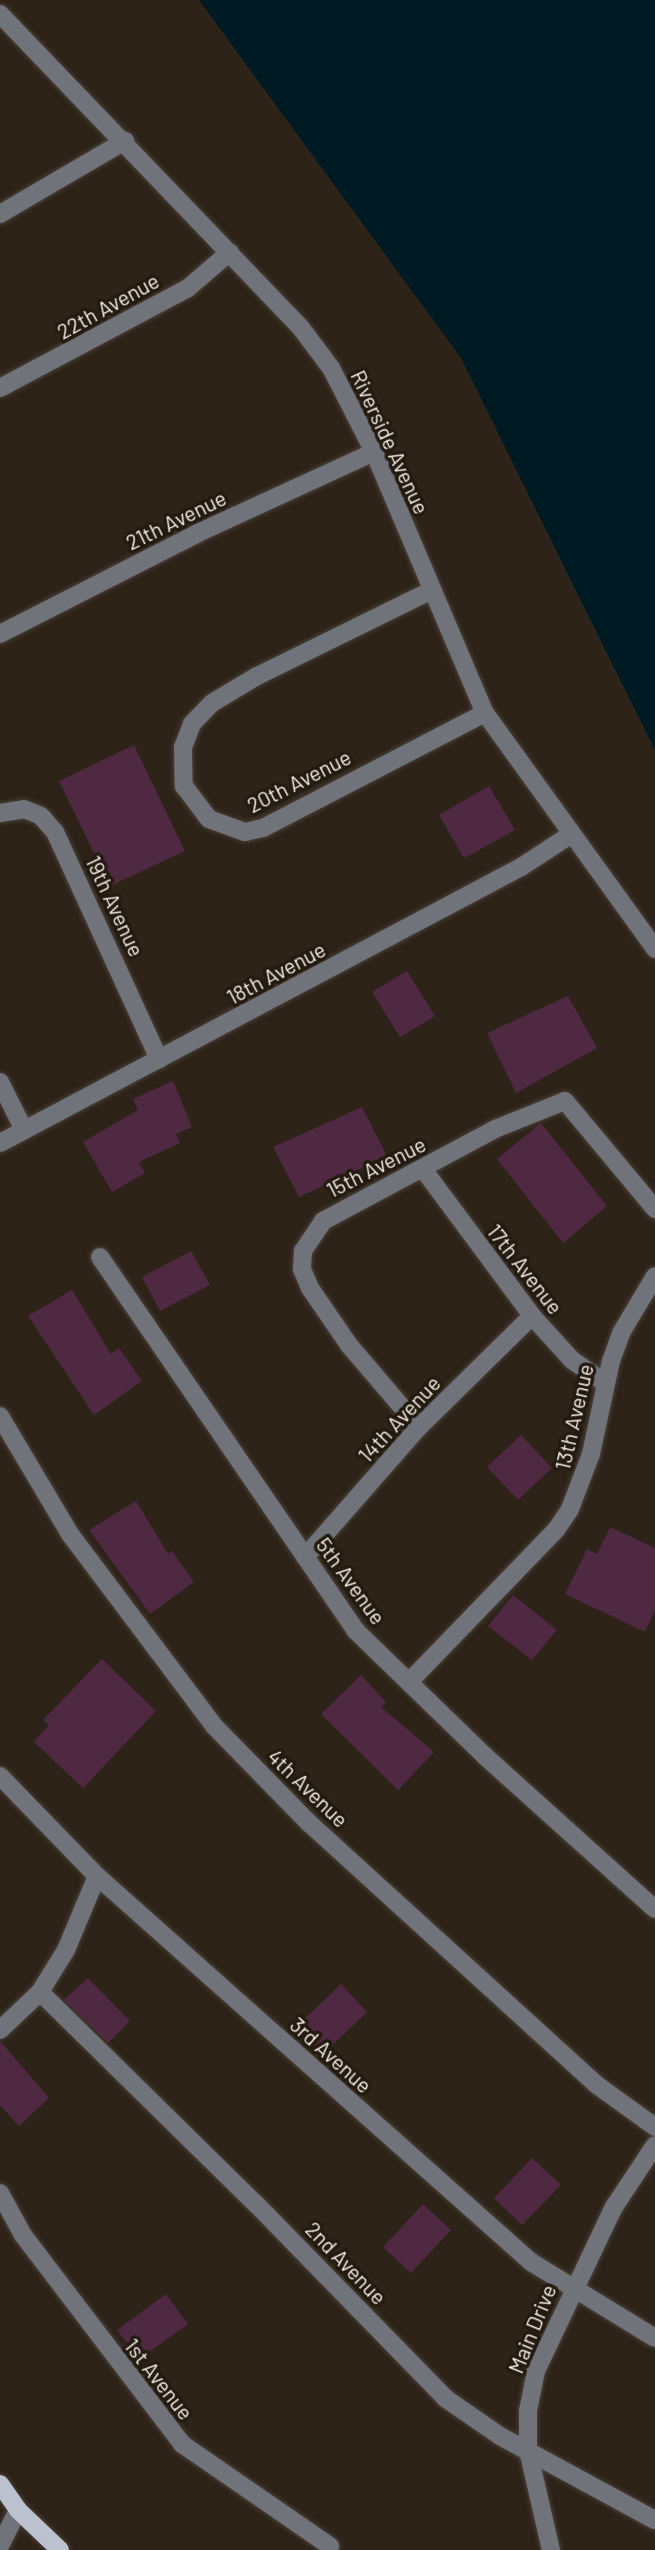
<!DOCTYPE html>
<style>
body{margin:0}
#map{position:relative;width:655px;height:2550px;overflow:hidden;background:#2d2319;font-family:Barlow,sans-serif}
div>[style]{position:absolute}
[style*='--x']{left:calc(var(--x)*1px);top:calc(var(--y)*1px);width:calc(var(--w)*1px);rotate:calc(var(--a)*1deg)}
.water>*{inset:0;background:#001a24}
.building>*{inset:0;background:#4f2942}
.roads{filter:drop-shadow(0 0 2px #493f36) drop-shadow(0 0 2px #493f36)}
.minor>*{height:18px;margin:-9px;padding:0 9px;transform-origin:9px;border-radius:9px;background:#707379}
.major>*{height:18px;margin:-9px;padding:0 9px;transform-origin:9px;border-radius:9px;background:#bbc1ce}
span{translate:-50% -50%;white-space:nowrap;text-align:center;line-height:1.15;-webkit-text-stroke:7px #231a10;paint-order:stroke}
.street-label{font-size:21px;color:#f4ede7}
</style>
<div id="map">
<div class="water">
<div style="clip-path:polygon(199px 0,655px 0,655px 750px,461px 358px)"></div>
</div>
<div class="building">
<div style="clip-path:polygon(134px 745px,185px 851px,110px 886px,59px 781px)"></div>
<div style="clip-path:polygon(489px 786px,515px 830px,464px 858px,439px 815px)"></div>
<div style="clip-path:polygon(407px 971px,435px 1016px,400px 1037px,372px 992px)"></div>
<div style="clip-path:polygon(568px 996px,597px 1048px,516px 1093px,487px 1033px)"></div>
<div style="clip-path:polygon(173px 1081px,192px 1127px,176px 1134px,180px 1143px,139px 1162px,145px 1173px,112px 1192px,83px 1142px,138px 1110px,133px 1099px)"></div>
<div style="clip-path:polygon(362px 1107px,387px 1156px,299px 1197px,273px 1147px)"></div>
<div style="clip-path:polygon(541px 1123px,607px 1206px,563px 1243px,497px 1159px)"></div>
<div style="clip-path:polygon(191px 1251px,210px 1285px,160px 1311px,142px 1277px)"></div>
<div style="clip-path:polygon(72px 1290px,111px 1354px,119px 1348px,142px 1381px,94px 1415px,28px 1316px)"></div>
<div style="clip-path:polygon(521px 1435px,552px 1468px,518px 1500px,487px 1467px)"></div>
<div style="clip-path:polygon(136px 1501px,168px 1554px,172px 1551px,194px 1582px,150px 1614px,89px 1530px)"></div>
<div style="clip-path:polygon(610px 1527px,655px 1548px,655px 1610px,645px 1632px,565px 1594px,587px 1549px,597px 1554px)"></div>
<div style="clip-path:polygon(513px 1595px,557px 1630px,532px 1660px,488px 1626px)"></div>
<div style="clip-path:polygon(102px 1659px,156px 1711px,83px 1788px,34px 1742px,49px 1725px,43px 1720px)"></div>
<div style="clip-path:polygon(361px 1675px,386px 1702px,381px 1707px,434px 1752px,398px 1790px,321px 1714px)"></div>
<div style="clip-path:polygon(88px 1978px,130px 2021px,108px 2043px,64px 2000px)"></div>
<div style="clip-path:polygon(341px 1984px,367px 2012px,322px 2055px,296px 2027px)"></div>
<div style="clip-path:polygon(0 2041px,49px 2098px,19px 2126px,0 2105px)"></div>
<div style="clip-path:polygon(532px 2158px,561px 2185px,522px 2225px,494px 2198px)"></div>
<div style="clip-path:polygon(423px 2204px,451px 2230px,411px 2273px,383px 2247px)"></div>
<div style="clip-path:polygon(166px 2294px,188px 2324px,139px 2359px,117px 2330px)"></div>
</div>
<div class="roads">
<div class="minor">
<div style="--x:0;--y:14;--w:435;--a:46.2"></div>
<div style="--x:301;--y:328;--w:50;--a:53.1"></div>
<div style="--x:331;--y:368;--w:94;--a:62.9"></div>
<div style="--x:374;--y:452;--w:284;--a:67"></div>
<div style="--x:485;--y:713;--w:291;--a:54.2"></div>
<div style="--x:0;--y:214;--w:145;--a:-30.3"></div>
<div style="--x:0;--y:388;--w:213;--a:-28"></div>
<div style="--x:188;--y:288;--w:55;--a:-40.6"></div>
<div style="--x:430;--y:591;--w:193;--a:153.8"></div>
<div style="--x:257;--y:676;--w:52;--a:149"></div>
<div style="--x:212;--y:703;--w:29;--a:134"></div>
<div style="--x:192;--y:724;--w:25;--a:111"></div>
<div style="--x:183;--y:747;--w:39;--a:89"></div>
<div style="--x:184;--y:786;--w:41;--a:52.9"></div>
<div style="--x:209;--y:819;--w:38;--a:20"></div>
<div style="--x:245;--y:832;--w:18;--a:-13"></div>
<div style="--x:263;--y:828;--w:250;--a:-27.4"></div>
<div style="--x:0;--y:634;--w:222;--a:-27"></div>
<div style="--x:198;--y:533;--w:194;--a:-24.7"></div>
<div style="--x:0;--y:813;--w:24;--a:-9"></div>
<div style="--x:24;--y:809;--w:18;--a:22"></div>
<div style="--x:41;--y:816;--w:21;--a:49"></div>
<div style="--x:55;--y:832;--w:250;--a:65.4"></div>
<div style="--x:0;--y:1082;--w:54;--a:63.4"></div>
<div style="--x:0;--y:1143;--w:590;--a:-27.91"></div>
<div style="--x:521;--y:867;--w:59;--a:-33.1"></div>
<div style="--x:423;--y:1169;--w:183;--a:53.4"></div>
<div style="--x:532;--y:1316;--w:59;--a:47.7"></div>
<div style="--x:572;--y:1360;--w:40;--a:34.9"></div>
<div style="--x:100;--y:1257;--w:452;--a:55.6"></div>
<div style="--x:355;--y:1630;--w:182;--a:44.1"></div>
<div style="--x:486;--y:1757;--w:227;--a:42"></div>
<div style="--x:0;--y:1416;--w:137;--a:59.3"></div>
<div style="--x:70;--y:1534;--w:240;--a:53.1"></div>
<div style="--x:214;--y:1726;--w:136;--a:45.6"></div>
<div style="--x:309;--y:1823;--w:389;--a:42.3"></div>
<div style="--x:597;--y:2085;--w:72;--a:35.9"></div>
<div style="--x:419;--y:1427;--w:108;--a:-130.5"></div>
<div style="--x:349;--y:1345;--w:69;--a:-124.4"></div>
<div style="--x:310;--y:1288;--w:21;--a:-113"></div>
<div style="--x:302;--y:1269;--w:18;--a:-87"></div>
<div style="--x:303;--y:1251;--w:36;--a:-56"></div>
<div style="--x:323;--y:1221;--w:195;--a:-28.1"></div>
<div style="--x:495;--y:1129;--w:75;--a:-21.8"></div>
<div style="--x:565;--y:1101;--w:141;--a:50.2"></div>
<div style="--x:305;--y:1557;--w:173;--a:-48.8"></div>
<div style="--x:419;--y:1427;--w:158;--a:-44.5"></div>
<div style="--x:409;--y:1682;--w:211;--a:-46"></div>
<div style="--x:556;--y:1530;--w:25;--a:-56"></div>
<div style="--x:570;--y:1509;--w:59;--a:-69.1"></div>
<div style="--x:591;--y:1454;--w:95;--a:-77.9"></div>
<div style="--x:611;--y:1361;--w:30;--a:-70"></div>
<div style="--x:621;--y:1333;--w:66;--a:-59.2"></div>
<div style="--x:0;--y:1776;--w:139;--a:45.9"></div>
<div style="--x:97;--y:1876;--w:581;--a:41.65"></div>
<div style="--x:531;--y:2262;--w:145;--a:31.5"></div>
<div style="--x:40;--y:1992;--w:303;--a:44.5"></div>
<div style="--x:256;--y:2204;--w:271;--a:45.7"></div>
<div style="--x:445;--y:2398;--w:67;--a:34.6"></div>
<div style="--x:500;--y:2436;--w:176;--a:28.5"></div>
<div style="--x:0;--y:2030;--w:55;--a:-43.5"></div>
<div style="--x:40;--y:1992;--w:49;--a:-58.2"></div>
<div style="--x:66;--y:1950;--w:80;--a:-67.3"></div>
<div style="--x:0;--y:2193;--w:48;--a:61.3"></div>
<div style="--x:23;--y:2235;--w:263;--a:52.7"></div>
<div style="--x:182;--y:2444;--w:180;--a:34.6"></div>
<div style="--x:0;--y:2546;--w:40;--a:-63.4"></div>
<div style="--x:551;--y:2550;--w:103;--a:-103"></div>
<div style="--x:528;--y:2450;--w:39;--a:-90"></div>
<div style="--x:528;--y:2411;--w:41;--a:-78.7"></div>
<div style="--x:536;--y:2371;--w:182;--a:-64.6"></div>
<div style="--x:614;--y:2207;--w:74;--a:-56.5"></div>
</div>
<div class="major">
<div style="--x:0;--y:2484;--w:32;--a:55"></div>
<div style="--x:18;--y:2510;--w:58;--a:43.6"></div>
</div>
</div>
<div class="street-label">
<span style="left:108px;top:306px;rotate:-29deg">22th Avenue</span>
<span style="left:390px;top:442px;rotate:65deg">Riverside Avenue</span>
<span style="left:176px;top:520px;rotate:-26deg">21th Avenue</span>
<span style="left:299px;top:781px;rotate:-27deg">20th Avenue</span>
<span style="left:115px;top:906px;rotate:65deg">19th Avenue</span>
<span style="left:276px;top:973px;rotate:-28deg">18th Avenue</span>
<span style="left:376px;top:1167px;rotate:-27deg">15th Avenue</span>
<span style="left:525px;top:1269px;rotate:52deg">17th Avenue</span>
<span style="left:574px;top:1417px;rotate:-77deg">13th Avenue</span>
<span style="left:399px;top:1419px;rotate:-47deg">14th Avenue</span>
<span style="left:351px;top:1581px;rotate:54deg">5th Avenue</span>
<span style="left:308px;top:1788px;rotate:44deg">4th Avenue</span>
<span style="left:331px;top:2055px;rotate:42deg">3rd Avenue</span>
<span style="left:346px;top:2263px;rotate:46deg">2nd Avenue</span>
<span style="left:532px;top:2329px;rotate:-68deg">Main Drive</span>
<span style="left:159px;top:2379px;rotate:52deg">1st Avenue</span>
</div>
</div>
